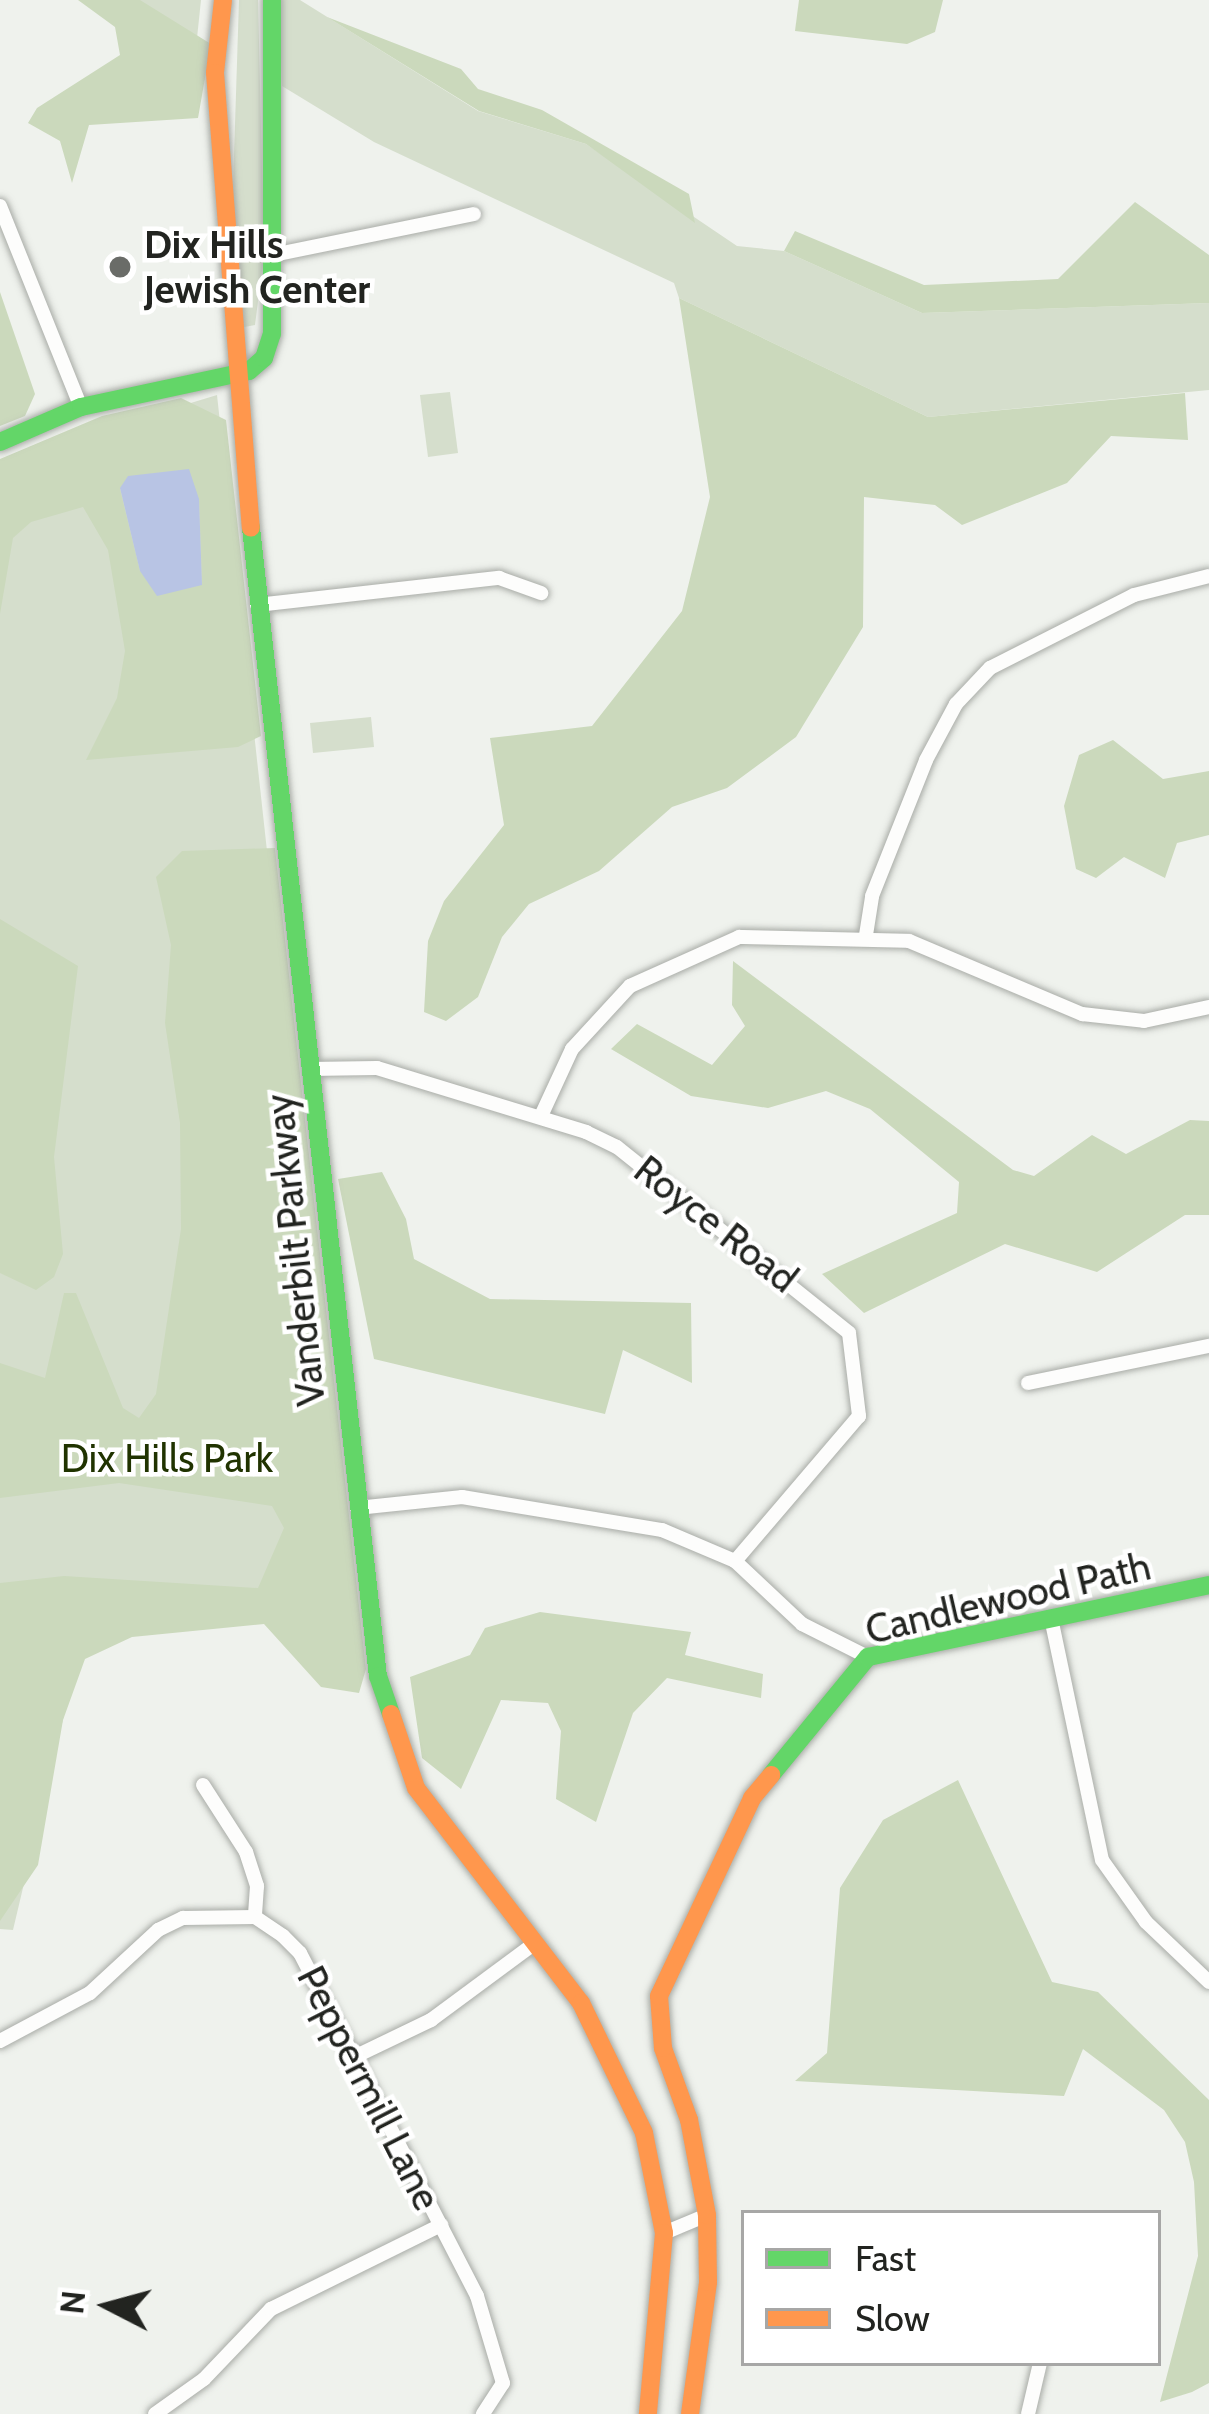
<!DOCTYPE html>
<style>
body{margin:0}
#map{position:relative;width:1209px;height:2414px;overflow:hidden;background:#eff2ed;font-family:Cabin,sans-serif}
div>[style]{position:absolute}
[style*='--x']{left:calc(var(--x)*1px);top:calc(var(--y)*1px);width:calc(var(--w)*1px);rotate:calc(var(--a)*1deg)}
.green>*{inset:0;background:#d5decc}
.forest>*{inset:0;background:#cbd9bc}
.water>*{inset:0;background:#b8c4e4}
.roads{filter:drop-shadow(0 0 3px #a9aca7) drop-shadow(0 0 3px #a9aca7)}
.street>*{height:14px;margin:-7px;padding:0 7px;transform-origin:7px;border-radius:7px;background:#fdfdfc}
.fast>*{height:18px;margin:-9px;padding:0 9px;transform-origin:9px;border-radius:9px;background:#63d668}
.slow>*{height:18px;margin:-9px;padding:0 9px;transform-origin:9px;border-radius:9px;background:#ff974d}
.dots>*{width:33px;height:33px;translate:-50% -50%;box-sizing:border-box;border:6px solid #fff;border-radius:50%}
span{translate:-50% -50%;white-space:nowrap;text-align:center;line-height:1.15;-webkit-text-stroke:9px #fff;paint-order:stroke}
.poi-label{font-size:39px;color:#222420;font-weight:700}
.left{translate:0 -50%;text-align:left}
.street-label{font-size:39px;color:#222420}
.park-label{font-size:39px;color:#203300}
.legend{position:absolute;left:741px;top:2210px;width:420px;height:156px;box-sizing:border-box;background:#fff;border:3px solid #a7a7a6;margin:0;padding:15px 21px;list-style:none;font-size:36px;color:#222420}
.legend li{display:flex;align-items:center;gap:24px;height:60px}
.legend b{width:60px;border:3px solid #a7a7a6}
.north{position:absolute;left:48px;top:2246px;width:120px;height:120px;-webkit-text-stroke:9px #fff;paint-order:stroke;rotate:276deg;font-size:33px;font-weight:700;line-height:48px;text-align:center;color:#222420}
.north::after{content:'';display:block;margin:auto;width:42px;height:54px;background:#222420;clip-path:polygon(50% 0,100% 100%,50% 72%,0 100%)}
</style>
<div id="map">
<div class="green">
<div style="clip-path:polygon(131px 0,201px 0,197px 38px)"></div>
<div style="clip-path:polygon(239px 0,258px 0,264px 254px,255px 325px,239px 328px,232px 218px)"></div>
<div style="clip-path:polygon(279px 0,300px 0,478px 111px,586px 144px,737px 246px,784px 251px,922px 313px,1209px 303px,1209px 390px,928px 417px,679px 298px,674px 283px,374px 142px,282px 86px)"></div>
<div style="clip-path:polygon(450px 392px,458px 453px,428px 457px,420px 395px)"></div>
<div style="clip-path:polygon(217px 395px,356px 1663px,288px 1611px,83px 1635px,13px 1930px,0 1929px,0 461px)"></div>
<div style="clip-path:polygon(371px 717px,374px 747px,313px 753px,310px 723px)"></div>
</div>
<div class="forest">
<div style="clip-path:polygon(78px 0,140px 0,211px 44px,198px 118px,89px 125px,72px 183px,60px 141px,28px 123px,37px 108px,120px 55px,115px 27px)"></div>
<div style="clip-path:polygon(799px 0,943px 0,935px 32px,907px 44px,795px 31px)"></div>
<div style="clip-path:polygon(327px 17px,461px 69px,478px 89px,542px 110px,689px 194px,695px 223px,586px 144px,479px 111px)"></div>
<div style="clip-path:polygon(1135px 202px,1209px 255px,1209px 303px,922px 313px,784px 251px,795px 231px,924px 285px,1058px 279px)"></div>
<div style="clip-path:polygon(0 292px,35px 394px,25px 416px,0 426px)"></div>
<div style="clip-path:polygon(679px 298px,928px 417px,1185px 393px,1188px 440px,1111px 436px,1067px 483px,962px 525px,935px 505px,864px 497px,863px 627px,796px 737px,727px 788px,672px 807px,599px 871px,529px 904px,502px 937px,478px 997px,446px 1021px,424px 1012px,428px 941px,444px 901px,504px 825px,490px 738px,592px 726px,682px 611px,710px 497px)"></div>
<div style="clip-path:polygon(evenodd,181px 398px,226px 420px,261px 736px,238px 747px,86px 760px,117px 698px,125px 651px,108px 550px,83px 507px,31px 522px,13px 538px,0 614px,0 459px,102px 416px,181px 398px,120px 489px,199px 499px,202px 585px,140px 571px,120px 489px)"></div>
<div style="clip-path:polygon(1113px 740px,1163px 779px,1209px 771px,1209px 835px,1177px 843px,1165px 878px,1124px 857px,1096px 878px,1076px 869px,1064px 806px,1079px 755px)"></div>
<div style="clip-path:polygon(275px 848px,366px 1669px,359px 1693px,321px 1687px,264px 1624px,132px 1637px,85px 1659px,63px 1720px,38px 1865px,0 1921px,0 1583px,64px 1576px,258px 1588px,284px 1528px,272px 1506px,119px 1483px,0 1498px,0 1363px,45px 1378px,64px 1293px,76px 1293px,123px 1408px,139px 1418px,156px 1394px,181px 1229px,180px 1123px,165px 1023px,171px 945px,156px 877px,182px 851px)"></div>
<div style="clip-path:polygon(0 919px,78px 966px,54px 1157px,63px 1254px,54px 1277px,36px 1290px,0 1273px)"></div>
<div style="clip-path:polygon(733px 961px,1013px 1170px,1034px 1176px,1092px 1135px,1126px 1154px,1190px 1120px,1209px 1121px,1209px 1215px,1185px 1215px,1097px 1272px,1005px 1244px,864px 1313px,822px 1274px,957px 1213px,959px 1182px,870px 1109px,826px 1091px,768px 1108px,691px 1096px,611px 1049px,637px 1024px,712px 1065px,745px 1026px,732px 1005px)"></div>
<div style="clip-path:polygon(382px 1172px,406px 1219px,414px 1259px,490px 1299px,691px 1303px,692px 1383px,623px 1350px,605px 1414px,374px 1359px,338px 1179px)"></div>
<div style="clip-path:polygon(540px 1612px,691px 1632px,685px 1655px,763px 1674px,761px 1698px,667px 1678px,633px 1713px,596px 1822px,556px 1799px,561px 1731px,548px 1703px,501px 1700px,461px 1789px,422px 1758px,410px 1677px,470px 1655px,485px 1628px)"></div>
<div style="clip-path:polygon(958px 1780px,1052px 1982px,1098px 1992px,1209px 2100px,1209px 2383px,1192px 2392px,1160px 2402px,1198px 2256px,1194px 2182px,1185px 2142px,1164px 2110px,1083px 2049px,1064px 2096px,795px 2081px,827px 2053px,840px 1888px,883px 1820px)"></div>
</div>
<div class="water">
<div style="clip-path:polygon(189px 469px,199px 499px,202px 585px,157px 596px,140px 571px,120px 488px,128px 476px)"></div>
</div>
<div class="roads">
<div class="street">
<div style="--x:0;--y:206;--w:217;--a:68.1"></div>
<div style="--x:273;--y:255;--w:205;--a:-11.5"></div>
<div style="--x:257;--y:605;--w:244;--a:-6.4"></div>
<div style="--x:499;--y:578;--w:45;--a:19.7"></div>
<div style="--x:866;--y:935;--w:39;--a:-81"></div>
<div style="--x:872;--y:896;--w:146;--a:-68.3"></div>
<div style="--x:926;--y:760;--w:64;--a:-61.8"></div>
<div style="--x:956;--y:704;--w:50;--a:-46.6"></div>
<div style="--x:990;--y:668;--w:161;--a:-26.9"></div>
<div style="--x:1134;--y:595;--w:77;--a:-14.2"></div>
<div style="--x:309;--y:1069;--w:68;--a:-0.8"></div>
<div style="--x:377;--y:1068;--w:219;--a:17"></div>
<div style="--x:586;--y:1132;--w:34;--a:26"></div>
<div style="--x:617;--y:1147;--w:297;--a:38.7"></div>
<div style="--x:849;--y:1333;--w:84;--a:83.1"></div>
<div style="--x:859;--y:1416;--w:191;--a:130.5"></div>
<div style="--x:541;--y:1116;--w:74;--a:-65.2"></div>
<div style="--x:572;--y:1049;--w:86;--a:-47.4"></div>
<div style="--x:630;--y:986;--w:120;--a:-24.2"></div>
<div style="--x:739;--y:937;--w:170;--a:1.3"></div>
<div style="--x:909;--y:941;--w:188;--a:22.9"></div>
<div style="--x:1082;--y:1014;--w:62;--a:6.4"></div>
<div style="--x:1144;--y:1021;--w:66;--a:-12.2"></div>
<div style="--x:1028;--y:1383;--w:185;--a:-11.6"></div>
<div style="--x:357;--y:1508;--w:106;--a:-6"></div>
<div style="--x:462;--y:1497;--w:203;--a:9.4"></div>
<div style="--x:662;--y:1530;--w:79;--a:23"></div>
<div style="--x:735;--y:1561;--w:92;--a:43.2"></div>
<div style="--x:802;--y:1624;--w:74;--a:26.6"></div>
<div style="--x:1051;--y:1618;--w:247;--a:78.1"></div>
<div style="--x:1102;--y:1860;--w:76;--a:54.6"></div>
<div style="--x:1146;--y:1922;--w:87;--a:43.6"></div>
<div style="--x:203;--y:1785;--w:80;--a:57.3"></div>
<div style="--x:246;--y:1852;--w:36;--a:72"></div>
<div style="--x:257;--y:1886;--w:31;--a:94"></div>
<div style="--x:0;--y:2041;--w:102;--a:-28.1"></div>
<div style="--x:90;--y:1993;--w:93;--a:-42.8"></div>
<div style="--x:158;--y:1930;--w:28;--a:-26"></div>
<div style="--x:183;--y:1918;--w:72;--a:-0.8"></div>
<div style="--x:255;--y:1917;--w:34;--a:34"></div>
<div style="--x:283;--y:1936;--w:24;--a:45"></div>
<div style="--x:300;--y:1953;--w:386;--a:62.7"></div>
<div style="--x:477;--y:2296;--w:91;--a:73.4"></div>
<div style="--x:503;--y:2383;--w:37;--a:123"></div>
<div style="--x:352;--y:2058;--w:88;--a:-25.7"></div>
<div style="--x:431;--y:2020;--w:129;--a:-36.5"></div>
<div style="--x:664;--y:2233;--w:47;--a:-22.7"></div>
<div style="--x:155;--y:2414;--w:60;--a:-35.5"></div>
<div style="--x:204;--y:2379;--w:97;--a:-46.3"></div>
<div style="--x:271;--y:2309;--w:190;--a:-26.3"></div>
<div style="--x:1028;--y:2414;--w:52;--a:-76.8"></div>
</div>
<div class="fast">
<div style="--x:0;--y:442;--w:88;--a:-23.4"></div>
<div style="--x:81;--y:407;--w:172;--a:-12.1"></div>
<div style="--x:249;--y:371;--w:20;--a:-41"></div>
<div style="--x:264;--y:358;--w:25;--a:-72"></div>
<div style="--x:272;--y:334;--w:334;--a:-90"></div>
<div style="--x:251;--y:528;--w:1155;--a:83.69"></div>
<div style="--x:378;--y:1676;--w:40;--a:71.1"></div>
<div style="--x:771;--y:1775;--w:153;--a:-50.6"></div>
<div style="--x:868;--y:1657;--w:349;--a:-11.9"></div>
</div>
<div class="slow">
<div style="--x:223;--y:0;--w:73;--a:96.3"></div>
<div style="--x:215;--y:73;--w:456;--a:85.5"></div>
<div style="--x:391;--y:1714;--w:78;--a:71.3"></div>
<div style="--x:416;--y:1788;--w:271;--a:52.5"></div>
<div style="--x:581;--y:2003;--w:144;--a:64.1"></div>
<div style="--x:644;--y:2133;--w:102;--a:78.7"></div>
<div style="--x:664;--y:2233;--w:182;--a:95.1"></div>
<div style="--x:690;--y:2414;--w:133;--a:-82.2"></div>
<div style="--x:708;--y:2282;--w:67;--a:-90.9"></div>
<div style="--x:707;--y:2215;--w:97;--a:-100.7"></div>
<div style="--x:689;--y:2120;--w:77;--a:-109.9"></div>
<div style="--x:663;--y:2048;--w:52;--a:-94.4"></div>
<div style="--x:659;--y:1996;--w:219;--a:-64.8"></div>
<div style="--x:752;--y:1798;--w:30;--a:-50"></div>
</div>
</div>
<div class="dots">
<div style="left:120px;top:267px;background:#6a6c68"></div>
</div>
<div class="poi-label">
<span class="left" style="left:144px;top:267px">Dix Hills<br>Jewish Center</span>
</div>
<div class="street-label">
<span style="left:716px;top:1224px;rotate:38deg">Royce Road</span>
<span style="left:295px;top:1250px;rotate:-96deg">Vanderbilt Parkway</span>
<span style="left:1008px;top:1598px;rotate:-13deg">Candlewood Path</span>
<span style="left:369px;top:2088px;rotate:63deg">Peppermill Lane</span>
</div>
<div class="park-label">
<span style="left:167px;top:1458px">Dix Hills Park</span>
</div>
<ul class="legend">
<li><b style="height:15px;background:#63d668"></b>Fast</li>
<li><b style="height:15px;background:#ff974d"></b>Slow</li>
</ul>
<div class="north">N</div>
</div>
